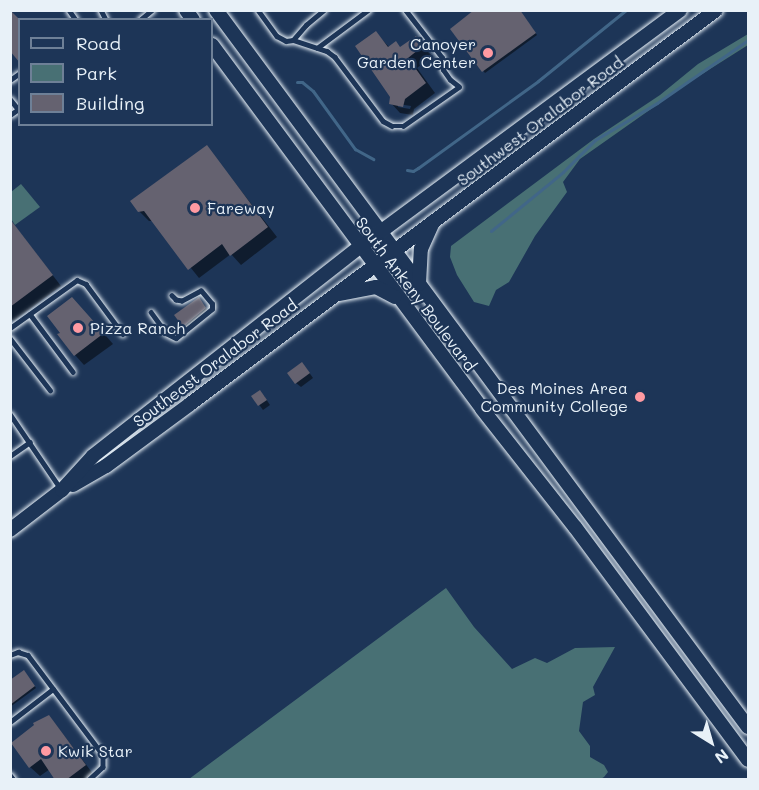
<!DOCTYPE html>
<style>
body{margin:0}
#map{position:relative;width:759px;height:790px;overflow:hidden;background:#1d3557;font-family:Mali,sans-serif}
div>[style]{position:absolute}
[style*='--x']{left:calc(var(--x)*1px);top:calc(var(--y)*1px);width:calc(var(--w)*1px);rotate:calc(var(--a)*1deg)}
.green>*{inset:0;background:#487074}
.shadow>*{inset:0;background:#0007}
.stream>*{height:3px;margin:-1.5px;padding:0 1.5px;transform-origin:1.5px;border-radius:1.5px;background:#416688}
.building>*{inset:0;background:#656270}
.roads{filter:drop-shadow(0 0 2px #e8f1f8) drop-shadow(0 0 2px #e8f1f8)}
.service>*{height:4.5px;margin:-2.25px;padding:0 2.25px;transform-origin:2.25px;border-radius:2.25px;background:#1d3557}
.primary>*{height:14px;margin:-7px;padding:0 7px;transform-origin:7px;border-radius:7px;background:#1d3557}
.dots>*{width:16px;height:16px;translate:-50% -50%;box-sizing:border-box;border:3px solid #1d3557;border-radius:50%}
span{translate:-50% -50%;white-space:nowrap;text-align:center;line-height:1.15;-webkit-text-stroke:4.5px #1d3557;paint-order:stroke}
.poi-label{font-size:16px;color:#e8f1f8}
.right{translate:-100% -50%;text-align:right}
.left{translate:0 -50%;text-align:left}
.street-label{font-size:16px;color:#e8f1f8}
.frame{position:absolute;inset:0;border:12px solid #e8f1f8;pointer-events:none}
.legend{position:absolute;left:18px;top:18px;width:195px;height:108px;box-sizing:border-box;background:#1d3557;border:2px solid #6e8097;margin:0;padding:8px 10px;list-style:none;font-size:18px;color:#e8f1f8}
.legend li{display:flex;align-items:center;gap:12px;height:30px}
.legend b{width:30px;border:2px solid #6e8097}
.north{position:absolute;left:681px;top:712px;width:60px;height:60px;-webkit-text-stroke:4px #1d3557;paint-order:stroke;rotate:143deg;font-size:16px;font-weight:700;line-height:24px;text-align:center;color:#e8f1f8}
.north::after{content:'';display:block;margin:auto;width:21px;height:27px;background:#e8f1f8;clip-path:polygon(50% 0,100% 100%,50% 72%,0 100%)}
</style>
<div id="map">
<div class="green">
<div style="clip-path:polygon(748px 34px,748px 45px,688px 83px,580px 159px,563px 182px,567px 192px,535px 236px,509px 282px,496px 290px,489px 306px,474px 302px,457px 275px,450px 257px,451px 246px,594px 139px,660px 95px,698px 64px)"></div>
<div style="clip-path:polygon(21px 184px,40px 207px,15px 225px,11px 219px,11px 192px)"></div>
<div style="clip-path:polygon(446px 588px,474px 627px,512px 669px,535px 658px,547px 663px,575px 648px,615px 647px,593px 687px,595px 695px,583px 702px,579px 731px,590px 746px,590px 757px,604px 765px,608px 772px,604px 777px,599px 780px,189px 779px)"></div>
</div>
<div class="shadow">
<div style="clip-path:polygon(519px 10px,537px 35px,485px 73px,452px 29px)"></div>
<div style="clip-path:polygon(evenodd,376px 33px,389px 47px,401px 49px,416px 38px,432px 56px,417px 68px,435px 93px,414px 109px,413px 115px,400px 113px,391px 103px,392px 96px,376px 33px,398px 104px,411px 106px,410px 109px,398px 107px,398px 104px)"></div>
<div style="clip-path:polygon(207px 147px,277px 237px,241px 265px,231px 254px,199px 278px,153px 221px,149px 221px,139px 211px)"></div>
<div style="clip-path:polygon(10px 220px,61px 286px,14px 321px,10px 318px)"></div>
<div style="clip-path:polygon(203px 304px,210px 313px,188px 330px,184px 326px)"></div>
<div style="clip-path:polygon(95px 323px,113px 344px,84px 365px,75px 355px)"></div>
<div style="clip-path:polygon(306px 368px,313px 378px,301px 387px,296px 383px)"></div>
<div style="clip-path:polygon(253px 396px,264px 396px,270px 405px,263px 410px)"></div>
<div style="clip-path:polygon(24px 672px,36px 688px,10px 707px,10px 682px)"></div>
<div style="clip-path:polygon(49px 716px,94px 775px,88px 780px,57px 780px,50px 769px,40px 776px,30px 767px)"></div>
</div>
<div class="stream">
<div style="--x:297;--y:82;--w:5;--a:0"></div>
<div style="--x:302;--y:82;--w:14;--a:39"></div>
<div style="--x:313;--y:91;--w:72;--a:54.1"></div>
<div style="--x:355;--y:149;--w:21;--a:29"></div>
<div style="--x:407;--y:170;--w:6;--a:9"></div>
<div style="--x:413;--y:171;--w:6;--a:-31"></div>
<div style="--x:418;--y:168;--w:148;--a:-35.9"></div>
<div style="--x:538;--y:81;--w:113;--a:-38.9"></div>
<div style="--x:491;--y:231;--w:93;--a:-39.3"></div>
<div style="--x:563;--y:172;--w:45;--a:-45"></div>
<div style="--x:595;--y:140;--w:72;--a:-30.8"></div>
<div style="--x:657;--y:103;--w:111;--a:-34.7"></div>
</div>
<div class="building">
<div style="clip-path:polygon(10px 10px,20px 20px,20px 63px,10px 51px)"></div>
<div style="clip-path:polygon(474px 10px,520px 10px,536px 33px,482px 72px,450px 29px)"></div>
<div style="clip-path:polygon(376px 31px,388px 47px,396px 41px,400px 47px,416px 36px,423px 46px,408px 58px,426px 83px,405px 99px,403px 107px,389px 104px,390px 97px,355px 46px)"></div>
<div style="clip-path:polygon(207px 145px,268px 227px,230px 256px,222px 244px,188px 270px,144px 211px,138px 212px,130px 201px)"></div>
<div style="clip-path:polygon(10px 219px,53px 275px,10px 307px)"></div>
<div style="clip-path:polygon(72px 297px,104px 333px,74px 356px,57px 334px,60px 333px,47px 316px)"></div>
<div style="clip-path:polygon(199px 297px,206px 308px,183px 327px,174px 315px)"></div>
<div style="clip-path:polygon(302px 362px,310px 373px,295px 384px,287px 373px)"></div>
<div style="clip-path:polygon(260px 390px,267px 400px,258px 406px,251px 396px)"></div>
<div style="clip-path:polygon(24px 670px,35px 686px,10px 705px,10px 680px)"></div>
<div style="clip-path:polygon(49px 715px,86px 765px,66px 780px,55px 780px,41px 759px,29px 768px,11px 743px,34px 725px,33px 723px)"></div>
</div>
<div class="roads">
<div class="service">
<div style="--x:69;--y:10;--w:12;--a:55"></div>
<div style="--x:101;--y:10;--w:11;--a:63"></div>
<div style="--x:258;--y:10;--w:32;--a:54"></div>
<div style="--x:277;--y:36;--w:10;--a:29"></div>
<div style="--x:286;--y:41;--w:7;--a:-8"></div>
<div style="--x:293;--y:40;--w:20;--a:-49"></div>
<div style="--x:306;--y:25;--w:23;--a:-40"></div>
<div style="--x:140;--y:20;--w:16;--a:-40"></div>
<div style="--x:293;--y:40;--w:36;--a:18"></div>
<div style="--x:327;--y:51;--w:10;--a:37"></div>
<div style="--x:335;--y:57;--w:80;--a:53.1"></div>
<div style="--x:383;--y:121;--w:10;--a:29"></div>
<div style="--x:392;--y:126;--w:11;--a:0"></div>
<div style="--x:403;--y:126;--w:68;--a:-34.9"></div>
<div style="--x:459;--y:87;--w:11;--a:-142"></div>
<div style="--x:450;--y:80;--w:12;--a:-125"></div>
<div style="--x:443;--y:70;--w:12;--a:-95"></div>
<div style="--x:442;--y:58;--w:61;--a:-127.6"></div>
<div style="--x:317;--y:48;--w:64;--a:-36.7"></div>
<div style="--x:10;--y:80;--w:12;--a:-35"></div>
<div style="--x:10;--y:99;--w:13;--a:51"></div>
<div style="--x:10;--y:115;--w:12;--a:-35"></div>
<div style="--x:151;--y:312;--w:26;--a:54"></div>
<div style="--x:166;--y:333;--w:11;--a:27"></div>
<div style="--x:176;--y:338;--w:46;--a:-38.9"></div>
<div style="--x:212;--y:309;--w:5;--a:-90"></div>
<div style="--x:212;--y:304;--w:17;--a:-130"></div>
<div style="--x:201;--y:291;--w:21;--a:152"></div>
<div style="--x:182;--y:301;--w:6;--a:-171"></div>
<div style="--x:176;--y:300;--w:6;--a:-135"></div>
<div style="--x:30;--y:314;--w:72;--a:53.4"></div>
<div style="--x:10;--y:328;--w:82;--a:-35.6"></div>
<div style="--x:77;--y:280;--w:10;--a:24"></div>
<div style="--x:86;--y:284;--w:62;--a:53.5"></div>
<div style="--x:10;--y:338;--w:66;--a:52.4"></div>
<div style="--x:10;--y:414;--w:91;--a:55.8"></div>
<div style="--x:10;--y:456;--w:24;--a:-35"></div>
<div style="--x:10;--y:655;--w:9;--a:-21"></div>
<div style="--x:18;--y:652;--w:10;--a:17"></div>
<div style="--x:28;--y:655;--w:125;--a:53.1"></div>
<div style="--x:103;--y:755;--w:12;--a:90"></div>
<div style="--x:103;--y:767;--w:19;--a:137"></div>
<div style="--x:10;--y:722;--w:54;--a:-37.5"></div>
<div style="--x:10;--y:775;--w:6;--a:51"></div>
</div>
<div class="primary">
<div style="--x:186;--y:10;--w:12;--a:55"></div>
<div style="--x:216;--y:10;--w:893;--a:53.43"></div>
<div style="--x:212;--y:45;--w:453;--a:53.4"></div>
<div style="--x:482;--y:409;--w:150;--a:51.8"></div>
<div style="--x:575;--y:527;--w:290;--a:53.4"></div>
<div style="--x:419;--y:284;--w:35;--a:-87"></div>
<div style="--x:421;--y:249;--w:30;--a:-66"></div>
<div style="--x:340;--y:294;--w:37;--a:-11"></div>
<div style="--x:376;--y:287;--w:21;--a:28"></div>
<div style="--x:73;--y:485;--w:38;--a:-30"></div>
<div style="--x:106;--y:466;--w:104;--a:-36.4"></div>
<div style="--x:190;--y:404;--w:657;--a:-36.84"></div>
<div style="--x:10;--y:530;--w:66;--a:-37.6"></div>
<div style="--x:62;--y:490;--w:46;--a:-47.6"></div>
<div style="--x:93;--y:456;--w:339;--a:-38.1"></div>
<div style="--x:360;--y:247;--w:398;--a:-36.5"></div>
</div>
</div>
<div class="dots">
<div style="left:488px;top:53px;background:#ff9aa2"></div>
<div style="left:195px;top:208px;background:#ff9aa2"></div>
<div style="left:78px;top:328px;background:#ff9aa2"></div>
<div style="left:640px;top:397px;background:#ff9aa2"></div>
<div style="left:46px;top:751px;background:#ff9aa2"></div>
</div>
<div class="poi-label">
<span class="right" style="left:476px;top:53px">Canoyer<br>Garden Center</span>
<span class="left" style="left:207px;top:208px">Fareway</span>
<span class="left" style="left:90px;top:328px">Pizza Ranch</span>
<span class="right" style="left:628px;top:397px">Des Moines Area<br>Community College</span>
<span class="left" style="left:58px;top:751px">Kwik Star</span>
</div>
<div class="street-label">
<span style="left:540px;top:121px;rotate:-37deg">Southwest Oralabor Road</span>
<span style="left:416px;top:294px;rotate:53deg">South Ankeny Boulevard</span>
<span style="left:215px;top:363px;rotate:-37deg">Southeast Oralabor Road</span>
</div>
<div class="frame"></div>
<ul class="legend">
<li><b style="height:8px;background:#1d3557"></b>Road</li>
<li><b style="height:16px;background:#487074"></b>Park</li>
<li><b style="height:16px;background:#656270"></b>Building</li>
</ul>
<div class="north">N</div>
</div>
